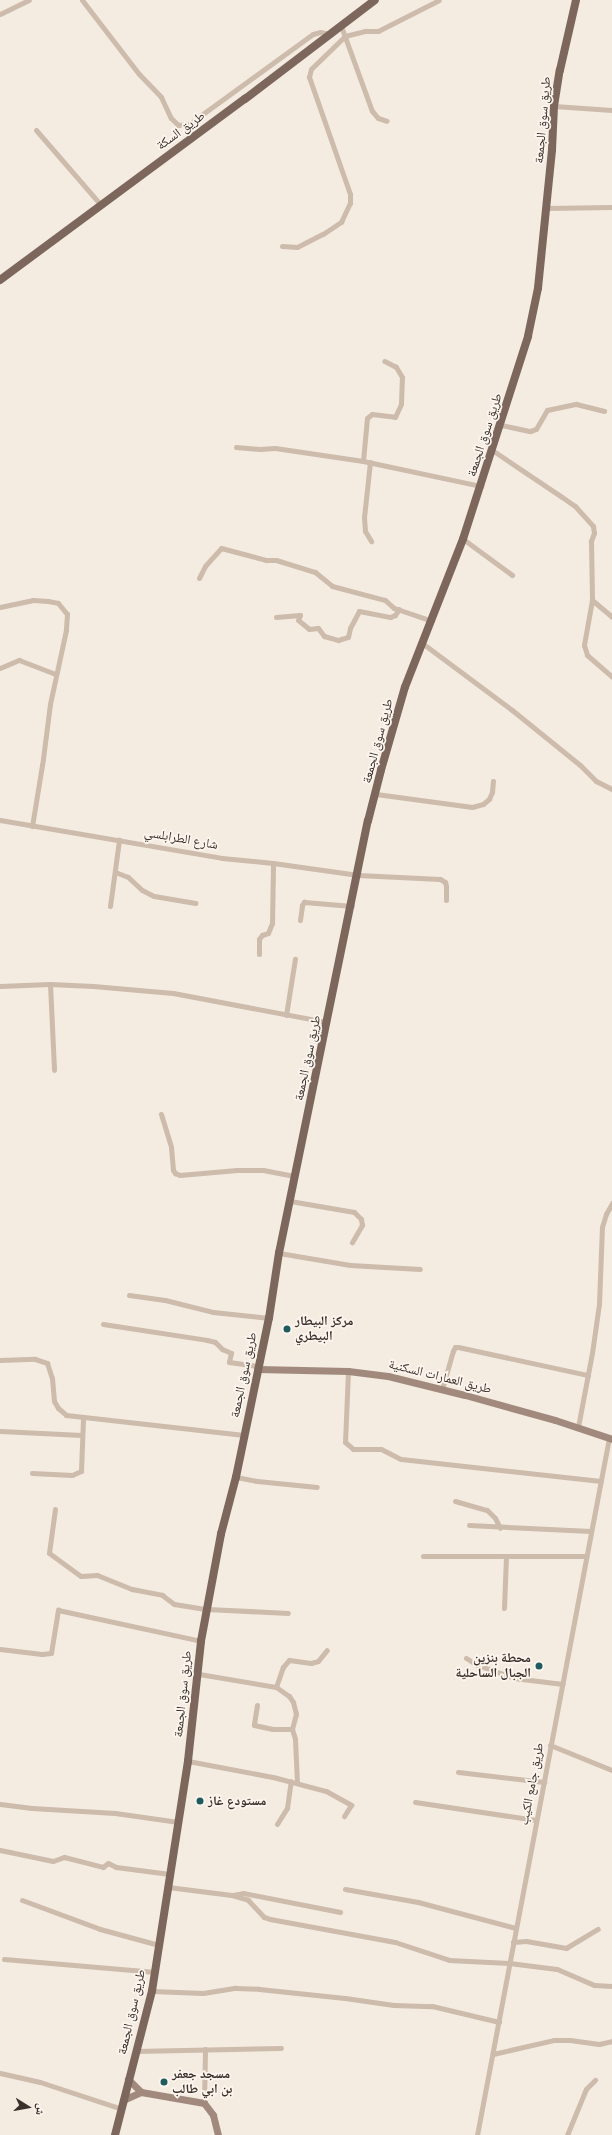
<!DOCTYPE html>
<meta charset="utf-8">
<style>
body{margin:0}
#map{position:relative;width:612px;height:2135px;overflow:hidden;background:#f4ebe1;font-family:Karla,"Noto Naskh Arabic",sans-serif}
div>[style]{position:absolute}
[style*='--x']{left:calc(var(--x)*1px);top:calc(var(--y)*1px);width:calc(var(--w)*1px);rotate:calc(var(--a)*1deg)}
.street>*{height:5px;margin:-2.5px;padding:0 2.5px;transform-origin:2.5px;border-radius:2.5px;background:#cdbbac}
.secondary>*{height:7px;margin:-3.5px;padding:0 3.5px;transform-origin:3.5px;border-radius:3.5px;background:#a18a7d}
.primary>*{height:8px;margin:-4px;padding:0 4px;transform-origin:4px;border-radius:4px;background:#7d675c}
.dots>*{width:11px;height:11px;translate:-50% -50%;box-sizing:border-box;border:2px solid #fbf5ee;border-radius:50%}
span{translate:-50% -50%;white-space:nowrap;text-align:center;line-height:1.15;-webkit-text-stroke:3.5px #fbf5ee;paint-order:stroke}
.street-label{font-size:13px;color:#3b302b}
.poi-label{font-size:13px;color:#3b302b;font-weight:700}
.left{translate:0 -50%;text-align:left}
.right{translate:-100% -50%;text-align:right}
.north{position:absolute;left:8px;top:2087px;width:40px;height:40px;-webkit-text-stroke:3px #fbf5ee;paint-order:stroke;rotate:101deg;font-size:11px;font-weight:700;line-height:16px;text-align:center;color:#3b302b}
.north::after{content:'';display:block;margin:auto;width:14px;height:18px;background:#3b302b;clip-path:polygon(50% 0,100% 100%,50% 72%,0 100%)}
</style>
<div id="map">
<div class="street">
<div style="--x:82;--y:0;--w:93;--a:52.4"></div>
<div style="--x:139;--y:74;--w:32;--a:46"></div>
<div style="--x:161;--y:97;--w:23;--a:65"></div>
<div style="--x:171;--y:118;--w:10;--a:45"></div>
<div style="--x:178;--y:125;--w:11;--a:-5"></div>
<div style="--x:189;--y:124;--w:153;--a:-36"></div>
<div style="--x:313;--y:34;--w:7;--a:-16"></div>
<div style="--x:320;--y:32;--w:10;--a:11"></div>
<div style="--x:0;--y:14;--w:32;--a:-26"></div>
<div style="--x:341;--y:26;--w:90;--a:70"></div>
<div style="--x:372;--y:111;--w:9;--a:49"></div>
<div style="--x:378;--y:118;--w:9;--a:18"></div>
<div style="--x:554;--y:106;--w:58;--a:3.9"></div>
<div style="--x:36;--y:130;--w:99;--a:49.1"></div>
<div style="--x:546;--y:208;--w:66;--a:-0.9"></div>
<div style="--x:282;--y:246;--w:15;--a:4"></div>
<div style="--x:297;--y:247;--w:29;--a:-27"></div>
<div style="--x:323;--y:234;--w:22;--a:-34"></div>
<div style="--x:341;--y:222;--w:21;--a:-65"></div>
<div style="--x:350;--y:203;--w:9;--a:-90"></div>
<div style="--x:350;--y:194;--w:124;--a:-109.3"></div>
<div style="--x:309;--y:77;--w:8;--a:-76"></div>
<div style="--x:311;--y:69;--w:47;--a:-44.1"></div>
<div style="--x:345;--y:36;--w:21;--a:-14"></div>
<div style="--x:365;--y:31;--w:13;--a:0"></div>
<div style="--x:378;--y:31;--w:68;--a:-26.9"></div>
<div style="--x:501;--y:425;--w:30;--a:12"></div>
<div style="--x:530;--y:431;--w:6;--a:-18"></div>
<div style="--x:536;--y:429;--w:22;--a:-60"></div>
<div style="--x:547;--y:410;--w:30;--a:-12"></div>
<div style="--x:576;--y:404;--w:29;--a:14"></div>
<div style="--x:236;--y:447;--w:24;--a:5"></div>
<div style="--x:260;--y:449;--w:15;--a:-4"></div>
<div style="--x:275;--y:448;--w:89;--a:8.4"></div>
<div style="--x:363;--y:461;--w:121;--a:12"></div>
<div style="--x:492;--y:450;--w:84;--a:33.9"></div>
<div style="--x:562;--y:497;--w:16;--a:35"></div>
<div style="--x:575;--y:506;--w:27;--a:48"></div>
<div style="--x:593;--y:526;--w:7;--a:82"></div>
<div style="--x:594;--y:533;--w:9;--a:111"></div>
<div style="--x:591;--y:541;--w:59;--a:89"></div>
<div style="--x:592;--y:600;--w:46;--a:100.1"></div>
<div style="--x:584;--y:645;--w:10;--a:73"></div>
<div style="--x:587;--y:655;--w:33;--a:41"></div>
<div style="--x:363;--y:461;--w:43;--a:-84.7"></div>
<div style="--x:367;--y:418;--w:6;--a:-39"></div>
<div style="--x:372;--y:414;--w:23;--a:7"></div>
<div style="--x:395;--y:417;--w:14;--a:-65"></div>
<div style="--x:401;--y:404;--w:27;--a:-88"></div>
<div style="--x:402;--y:377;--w:12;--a:-121"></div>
<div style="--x:396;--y:367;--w:13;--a:-153"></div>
<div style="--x:370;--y:462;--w:55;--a:96.2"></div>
<div style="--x:364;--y:517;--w:14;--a:86"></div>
<div style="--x:365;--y:531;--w:12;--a:59"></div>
<div style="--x:463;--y:539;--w:61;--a:36.3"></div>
<div style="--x:199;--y:578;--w:13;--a:-63"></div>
<div style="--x:205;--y:566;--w:24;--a:-48"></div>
<div style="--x:221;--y:548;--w:47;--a:14.9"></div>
<div style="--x:266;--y:560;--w:10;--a:0"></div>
<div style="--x:276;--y:560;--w:41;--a:17.1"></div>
<div style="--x:315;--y:572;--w:22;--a:39"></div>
<div style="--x:332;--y:586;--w:55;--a:14.8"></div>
<div style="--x:385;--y:600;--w:12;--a:42"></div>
<div style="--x:394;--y:608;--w:40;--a:18.9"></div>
<div style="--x:592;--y:600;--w:26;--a:40"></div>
<div style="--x:0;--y:607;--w:34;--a:-12"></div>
<div style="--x:33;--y:600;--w:15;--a:4"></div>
<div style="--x:48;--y:601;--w:10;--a:11"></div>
<div style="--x:58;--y:603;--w:14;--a:51"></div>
<div style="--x:67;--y:614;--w:16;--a:94"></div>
<div style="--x:66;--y:630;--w:76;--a:102.2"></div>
<div style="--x:50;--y:704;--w:55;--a:97.3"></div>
<div style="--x:43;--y:759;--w:68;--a:99.3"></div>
<div style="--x:276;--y:617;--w:24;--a:-5"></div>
<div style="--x:300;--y:615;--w:5;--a:112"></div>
<div style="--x:298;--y:620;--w:14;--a:39"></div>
<div style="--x:309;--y:629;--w:9;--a:-6"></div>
<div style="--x:318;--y:628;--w:10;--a:53"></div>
<div style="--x:324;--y:636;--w:15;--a:16"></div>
<div style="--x:338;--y:640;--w:10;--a:-17"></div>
<div style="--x:348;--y:637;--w:9;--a:-77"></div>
<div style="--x:350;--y:628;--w:19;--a:-62"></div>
<div style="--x:359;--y:611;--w:32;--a:11"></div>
<div style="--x:390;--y:617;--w:5;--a:-22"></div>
<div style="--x:395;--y:615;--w:7;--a:-56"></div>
<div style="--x:422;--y:643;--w:112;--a:36.7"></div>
<div style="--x:512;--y:710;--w:87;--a:39"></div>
<div style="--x:580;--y:765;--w:23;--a:45"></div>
<div style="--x:596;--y:781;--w:18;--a:27"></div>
<div style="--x:0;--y:668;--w:21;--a:-23"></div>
<div style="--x:19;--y:660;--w:39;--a:21"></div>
<div style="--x:376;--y:794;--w:97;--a:7.7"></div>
<div style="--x:472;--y:807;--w:11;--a:-15"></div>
<div style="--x:483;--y:804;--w:8;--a:-40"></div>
<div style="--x:489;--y:799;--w:8;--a:-67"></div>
<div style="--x:492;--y:792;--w:11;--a:-85"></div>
<div style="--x:0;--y:820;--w:225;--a:9.7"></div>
<div style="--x:222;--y:858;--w:51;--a:5.6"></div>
<div style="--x:273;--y:863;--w:86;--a:8"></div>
<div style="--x:358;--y:875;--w:82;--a:2.8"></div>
<div style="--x:440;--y:879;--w:6;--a:31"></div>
<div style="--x:445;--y:882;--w:4;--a:76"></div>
<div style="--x:446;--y:886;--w:14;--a:90"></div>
<div style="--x:115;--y:872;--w:14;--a:21"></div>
<div style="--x:128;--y:877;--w:19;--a:43"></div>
<div style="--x:142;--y:890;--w:13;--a:27"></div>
<div style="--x:154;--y:896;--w:42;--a:9.7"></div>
<div style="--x:110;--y:906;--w:67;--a:-82.2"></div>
<div style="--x:300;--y:920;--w:15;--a:-82"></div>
<div style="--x:302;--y:905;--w:4;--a:-56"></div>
<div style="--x:304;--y:902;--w:48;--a:4.8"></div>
<div style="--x:259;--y:954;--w:15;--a:-90"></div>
<div style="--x:259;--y:939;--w:5;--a:-53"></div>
<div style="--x:262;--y:935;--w:6;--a:-18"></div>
<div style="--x:268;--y:933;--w:11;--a:-68"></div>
<div style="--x:272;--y:923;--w:60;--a:-89"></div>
<div style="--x:50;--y:984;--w:86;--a:87.3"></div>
<div style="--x:0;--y:986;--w:50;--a:-2.3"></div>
<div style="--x:50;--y:984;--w:43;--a:2.7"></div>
<div style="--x:93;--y:986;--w:80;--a:5"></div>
<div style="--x:173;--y:993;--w:157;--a:10.7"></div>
<div style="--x:286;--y:1015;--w:57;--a:-80.9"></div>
<div style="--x:161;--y:1114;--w:34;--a:73"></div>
<div style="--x:171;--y:1147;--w:23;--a:85"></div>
<div style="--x:173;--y:1170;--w:4;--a:56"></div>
<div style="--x:175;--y:1173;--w:5;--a:22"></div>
<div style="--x:180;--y:1175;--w:57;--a:-5"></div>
<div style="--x:237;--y:1170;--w:26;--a:0"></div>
<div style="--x:263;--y:1170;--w:33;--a:11"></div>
<div style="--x:290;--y:1201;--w:65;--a:9.8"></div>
<div style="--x:354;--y:1212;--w:10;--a:45"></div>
<div style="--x:361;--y:1219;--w:6;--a:81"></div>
<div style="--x:362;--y:1225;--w:20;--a:120"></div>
<div style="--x:279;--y:1253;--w:72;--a:9.6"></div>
<div style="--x:350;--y:1265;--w:70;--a:3.3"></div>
<div style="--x:129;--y:1295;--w:36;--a:8"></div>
<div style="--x:165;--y:1300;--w:49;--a:14"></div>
<div style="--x:213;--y:1312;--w:56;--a:6.1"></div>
<div style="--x:103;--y:1324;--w:105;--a:8.7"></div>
<div style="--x:207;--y:1340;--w:8;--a:14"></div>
<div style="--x:215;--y:1342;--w:10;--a:45"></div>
<div style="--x:222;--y:1349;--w:10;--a:24"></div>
<div style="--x:231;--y:1353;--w:9;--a:103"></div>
<div style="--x:229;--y:1362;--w:29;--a:8"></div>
<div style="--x:0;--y:1360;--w:35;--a:-2"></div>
<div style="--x:35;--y:1359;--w:13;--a:18"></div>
<div style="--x:47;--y:1363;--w:16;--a:72"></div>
<div style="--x:52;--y:1378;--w:23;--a:85"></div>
<div style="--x:54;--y:1401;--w:8;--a:60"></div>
<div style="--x:58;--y:1408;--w:11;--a:41"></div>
<div style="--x:66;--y:1415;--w:179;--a:6.4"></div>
<div style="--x:348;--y:1371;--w:71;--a:92.4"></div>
<div style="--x:345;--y:1442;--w:11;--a:41"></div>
<div style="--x:353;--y:1449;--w:28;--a:0"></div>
<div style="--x:381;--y:1449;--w:22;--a:27"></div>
<div style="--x:401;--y:1459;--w:201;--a:6.3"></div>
<div style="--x:442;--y:1389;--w:40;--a:-74"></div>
<div style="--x:453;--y:1351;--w:4;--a:-63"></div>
<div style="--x:455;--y:1347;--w:3;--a:0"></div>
<div style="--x:458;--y:1347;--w:133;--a:12.2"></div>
<div style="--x:578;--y:1427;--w:75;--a:-79.3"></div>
<div style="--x:592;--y:1353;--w:49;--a:-81.9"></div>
<div style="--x:599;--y:1304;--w:77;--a:-87.8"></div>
<div style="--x:602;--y:1227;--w:14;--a:-73"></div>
<div style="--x:606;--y:1214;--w:13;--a:-61"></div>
<div style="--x:0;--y:1431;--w:82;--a:2.8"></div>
<div style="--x:32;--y:1473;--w:40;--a:2.9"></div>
<div style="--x:72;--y:1475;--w:10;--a:-24"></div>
<div style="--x:81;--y:1471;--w:53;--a:-87.8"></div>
<div style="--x:236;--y:1477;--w:21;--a:11"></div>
<div style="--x:257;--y:1481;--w:60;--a:5.7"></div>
<div style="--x:455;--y:1501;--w:33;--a:16"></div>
<div style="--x:487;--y:1510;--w:11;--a:45"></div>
<div style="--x:495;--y:1518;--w:11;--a:63"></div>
<div style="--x:55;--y:1509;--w:44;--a:97.8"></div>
<div style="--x:49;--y:1553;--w:39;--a:36"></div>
<div style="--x:81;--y:1576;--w:16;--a:-4"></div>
<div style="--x:97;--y:1575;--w:38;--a:22"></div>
<div style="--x:132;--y:1589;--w:31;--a:11"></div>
<div style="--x:162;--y:1595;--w:15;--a:37"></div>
<div style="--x:174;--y:1604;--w:33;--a:9"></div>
<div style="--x:207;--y:1609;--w:81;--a:2.8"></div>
<div style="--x:469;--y:1525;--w:122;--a:2.8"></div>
<div style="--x:423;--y:1556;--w:163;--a:0"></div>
<div style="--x:504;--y:1608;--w:51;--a:-87.8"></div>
<div style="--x:0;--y:1649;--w:42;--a:6.8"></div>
<div style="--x:42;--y:1654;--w:9;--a:-6"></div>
<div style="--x:51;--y:1653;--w:44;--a:-80.8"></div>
<div style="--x:58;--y:1610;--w:146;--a:12.2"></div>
<div style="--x:466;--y:1658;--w:13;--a:32"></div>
<div style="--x:477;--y:1665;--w:39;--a:19"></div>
<div style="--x:514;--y:1678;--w:49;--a:7"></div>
<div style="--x:199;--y:1674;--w:78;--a:9.6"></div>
<div style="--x:276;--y:1687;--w:16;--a:35"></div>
<div style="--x:289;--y:1696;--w:7;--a:56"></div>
<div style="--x:293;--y:1702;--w:12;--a:76"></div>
<div style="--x:296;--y:1714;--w:16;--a:105"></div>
<div style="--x:292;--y:1729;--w:10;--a:73"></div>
<div style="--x:295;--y:1739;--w:44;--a:87.4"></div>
<div style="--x:276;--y:1687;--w:21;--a:-71"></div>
<div style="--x:283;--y:1667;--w:9;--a:-49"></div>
<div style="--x:289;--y:1660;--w:22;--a:8"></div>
<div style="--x:311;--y:1663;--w:7;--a:-16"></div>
<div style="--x:318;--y:1661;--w:14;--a:-51"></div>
<div style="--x:257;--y:1705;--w:20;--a:99"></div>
<div style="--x:254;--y:1725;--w:19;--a:12"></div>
<div style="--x:273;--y:1729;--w:19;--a:0"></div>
<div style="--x:550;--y:1745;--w:67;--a:22"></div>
<div style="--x:188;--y:1761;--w:86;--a:10.7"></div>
<div style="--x:273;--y:1777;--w:55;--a:14.8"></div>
<div style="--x:326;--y:1791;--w:29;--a:29"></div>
<div style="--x:351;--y:1805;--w:13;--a:122"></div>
<div style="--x:458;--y:1772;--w:87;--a:6.6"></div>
<div style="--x:415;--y:1802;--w:122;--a:8.5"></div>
<div style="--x:0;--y:1804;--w:32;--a:7"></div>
<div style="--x:32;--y:1808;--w:83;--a:3.4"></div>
<div style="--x:115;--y:1813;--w:64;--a:8.1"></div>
<div style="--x:277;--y:1824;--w:19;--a:-58"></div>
<div style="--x:287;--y:1808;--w:27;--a:-82"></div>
<div style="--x:0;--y:1850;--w:54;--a:11.7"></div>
<div style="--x:53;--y:1861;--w:12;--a:-20"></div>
<div style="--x:64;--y:1857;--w:40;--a:14.4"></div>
<div style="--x:103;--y:1867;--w:6;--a:-39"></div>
<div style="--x:108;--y:1863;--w:9;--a:27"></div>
<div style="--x:116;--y:1867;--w:54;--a:7.4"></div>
<div style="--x:168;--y:1887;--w:64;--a:7.1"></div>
<div style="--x:232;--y:1895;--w:17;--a:17"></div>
<div style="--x:248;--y:1900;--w:23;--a:47"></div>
<div style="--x:264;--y:1917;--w:6;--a:18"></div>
<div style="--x:270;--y:1919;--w:127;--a:10.4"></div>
<div style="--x:395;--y:1942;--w:57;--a:18.4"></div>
<div style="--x:449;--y:1960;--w:60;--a:2.9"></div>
<div style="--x:509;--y:1963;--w:48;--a:7.1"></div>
<div style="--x:557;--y:1969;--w:40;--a:23.4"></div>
<div style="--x:594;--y:1985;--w:18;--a:3"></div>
<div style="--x:345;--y:1889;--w:74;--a:10.1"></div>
<div style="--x:418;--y:1902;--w:101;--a:14.9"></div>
<div style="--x:233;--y:1895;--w:10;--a:-11"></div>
<div style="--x:243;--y:1893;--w:99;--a:11.1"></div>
<div style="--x:22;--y:1900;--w:83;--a:20.4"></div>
<div style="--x:100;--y:1929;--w:61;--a:15.2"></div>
<div style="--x:513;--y:1942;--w:13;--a:-4"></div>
<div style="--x:526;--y:1941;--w:41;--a:9.9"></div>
<div style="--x:566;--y:1948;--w:37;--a:-31"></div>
<div style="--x:4;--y:1959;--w:152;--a:4.9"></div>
<div style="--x:152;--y:1991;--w:51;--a:2.2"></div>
<div style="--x:203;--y:1993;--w:33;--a:-9"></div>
<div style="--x:236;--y:1988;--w:23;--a:2"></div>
<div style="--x:259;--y:1989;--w:86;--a:6"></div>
<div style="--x:345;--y:1998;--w:49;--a:8.1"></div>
<div style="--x:394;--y:2005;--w:38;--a:2"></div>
<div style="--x:432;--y:2006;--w:69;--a:13.4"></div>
<div style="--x:136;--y:2051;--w:145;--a:-1.2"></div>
<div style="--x:493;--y:2054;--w:63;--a:-12.9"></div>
<div style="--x:554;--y:2040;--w:16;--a:0"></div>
<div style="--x:570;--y:2040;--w:29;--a:8"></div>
<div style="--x:599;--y:2044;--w:13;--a:-13"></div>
<div style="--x:0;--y:2073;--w:41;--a:12.7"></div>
<div style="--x:40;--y:2082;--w:86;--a:18.2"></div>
<div style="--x:204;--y:2103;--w:54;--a:-88.9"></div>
<div style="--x:477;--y:2135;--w:709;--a:-79.28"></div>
<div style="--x:567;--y:2135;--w:50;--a:-67.6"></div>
<div style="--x:586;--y:2089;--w:13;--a:-45"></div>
</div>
<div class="secondary">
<div style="--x:257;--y:1369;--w:91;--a:1.3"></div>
<div style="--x:348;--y:1371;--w:40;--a:7.1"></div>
<div style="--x:388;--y:1376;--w:79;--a:13.9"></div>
<div style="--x:465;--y:1395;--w:93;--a:15.5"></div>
<div style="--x:555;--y:1420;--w:60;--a:18.4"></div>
<div style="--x:128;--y:2079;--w:18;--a:45"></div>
<div style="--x:123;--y:2100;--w:20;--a:-24"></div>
<div style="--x:141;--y:2092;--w:64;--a:9.9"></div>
<div style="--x:204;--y:2103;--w:15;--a:53"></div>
<div style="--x:213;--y:2115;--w:21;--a:76"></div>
</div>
<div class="primary">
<div style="--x:0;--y:280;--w:305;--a:-36.5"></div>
<div style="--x:245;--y:99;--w:163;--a:-37.3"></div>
<div style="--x:115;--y:2135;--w:149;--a:-75.6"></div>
<div style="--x:152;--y:1991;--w:233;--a:-81.1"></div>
<div style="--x:188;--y:1761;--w:121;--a:-83.8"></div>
<div style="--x:201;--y:1641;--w:109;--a:-79.4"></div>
<div style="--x:221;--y:1534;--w:59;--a:-75.3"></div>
<div style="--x:236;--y:1477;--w:162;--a:-78.3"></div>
<div style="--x:269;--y:1318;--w:66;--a:-81.3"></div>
<div style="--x:279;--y:1253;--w:441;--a:-78.4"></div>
<div style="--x:368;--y:821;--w:53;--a:-75.7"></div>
<div style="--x:381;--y:770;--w:86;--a:-73.9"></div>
<div style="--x:405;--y:687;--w:159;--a:-68.6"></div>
<div style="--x:463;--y:539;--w:213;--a:-72.2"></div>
<div style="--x:528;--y:336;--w:49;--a:-78.2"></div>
<div style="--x:538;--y:288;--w:139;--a:-84.2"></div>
<div style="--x:552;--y:150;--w:44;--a:-87.4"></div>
<div style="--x:554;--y:106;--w:36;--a:-81"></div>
<div style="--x:560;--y:70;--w:72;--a:-77.1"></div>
</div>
<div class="dots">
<div style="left:287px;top:1329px;background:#1f5a5e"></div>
<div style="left:539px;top:1666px;background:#1f5a5e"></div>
<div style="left:200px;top:1801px;background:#1f5a5e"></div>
<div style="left:164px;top:2082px;background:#1f5a5e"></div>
</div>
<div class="street-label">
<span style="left:543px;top:120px;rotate:-85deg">طريق سوق الجمعة</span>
<span style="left:181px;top:131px;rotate:-36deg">طريق السكة</span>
<span style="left:485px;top:435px;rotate:-72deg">طريق سوق الجمعة</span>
<span style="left:378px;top:741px;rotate:-75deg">طريق سوق الجمعة</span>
<span style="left:181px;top:839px;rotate:10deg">شارع الطرابلسي</span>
<span style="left:308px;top:1058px;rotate:-78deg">طريق سوق الجمعة</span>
<span style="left:244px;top:1375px;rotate:-78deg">طريق سوق الجمعة</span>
<span style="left:440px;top:1377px;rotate:14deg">طريق العمارات السكنية</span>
<span style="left:183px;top:1694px;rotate:-84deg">طريق سوق الجمعة</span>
<span style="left:532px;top:1784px;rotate:-79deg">طريق جامع الكيب</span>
<span style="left:132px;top:2012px;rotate:-77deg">طريق سوق الجمعة</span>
</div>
<div class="poi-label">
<span class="left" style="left:295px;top:1329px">مركز البيطار<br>البيطري</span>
<span class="right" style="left:531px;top:1666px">محطة بنزين<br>الجبال الساحلية</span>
<span class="left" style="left:208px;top:1801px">مستودع غاز</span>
<span class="left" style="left:172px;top:2082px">مسجد جعفر<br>بن ابي طالب</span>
</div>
<div class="north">ش</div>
</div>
